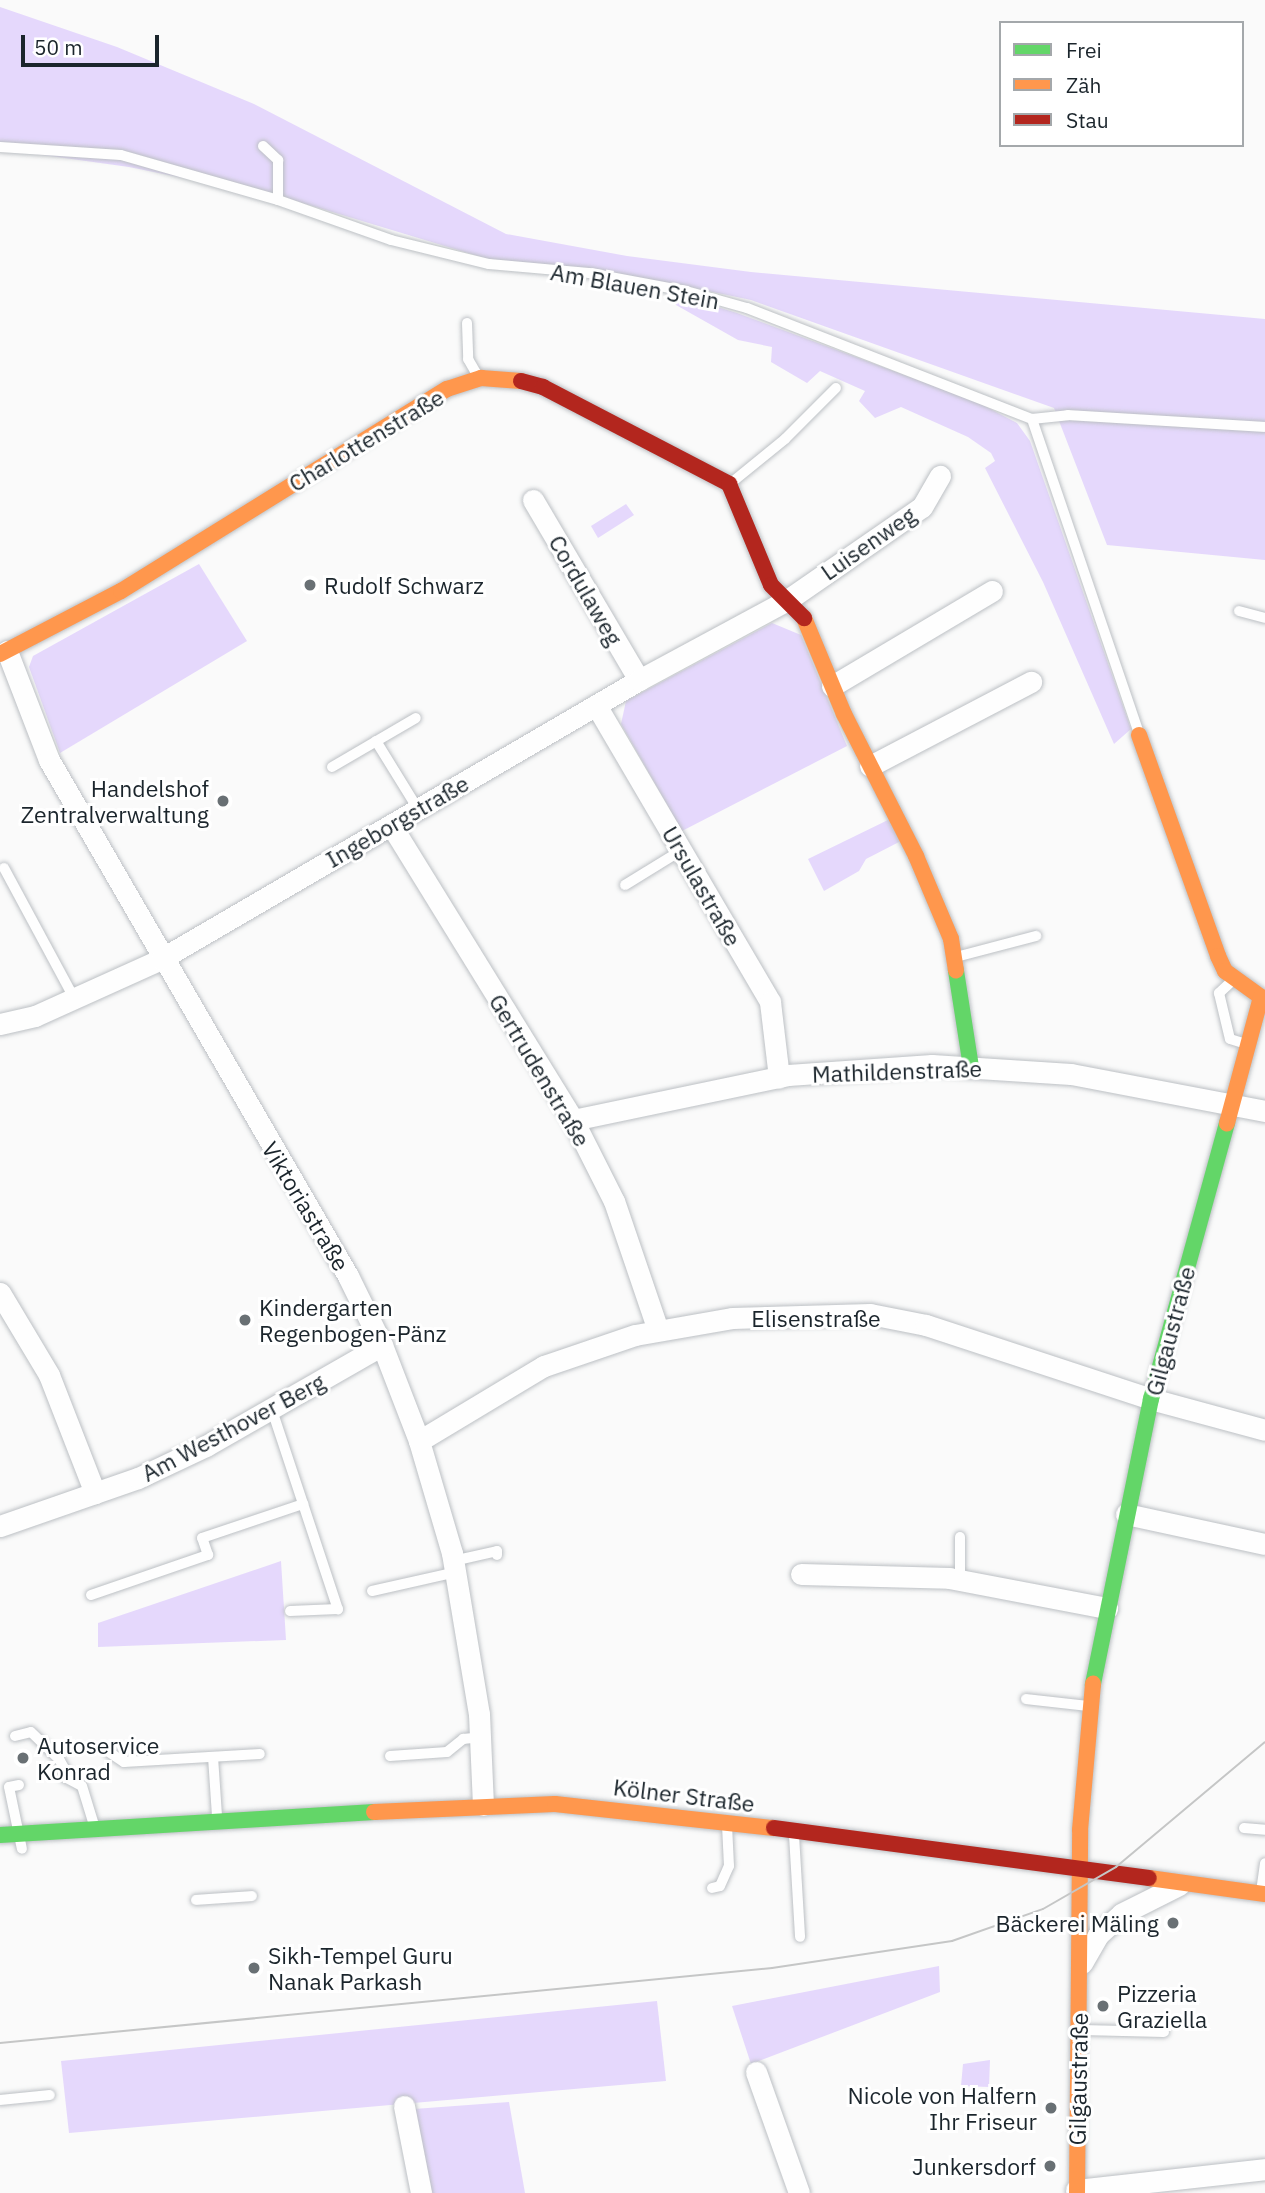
<!DOCTYPE html>
<meta charset="utf-8">
<style>
body{margin:0}
#map{position:relative;width:1265px;height:2193px;overflow:hidden;background:#fafafa;font-family:"IBM Plex Sans",sans-serif}
div>[style]{position:absolute}
[style*='--x']{left:calc(var(--x)*1px);top:calc(var(--y)*1px);width:calc(var(--w)*1px);rotate:calc(var(--a)*1deg)}
.green>*{inset:0;background:#e5d8fc}
.roads{filter:drop-shadow(0 0 2px #bcc0c4) drop-shadow(0 0 2px #bcc0c4)}
.lane>*{height:10px;margin:-5px;padding:0 5px;transform-origin:5px;border-radius:5px;background:#fefefe}
.street>*{height:21px;margin:-10.5px;padding:0 10.5px;transform-origin:10.5px;border-radius:10.5px;background:#fefefe}
.fast>*{height:16px;margin:-8px;padding:0 8px;transform-origin:8px;border-radius:8px;background:#63d668}
.slow>*{height:16px;margin:-8px;padding:0 8px;transform-origin:8px;border-radius:8px;background:#ff974d}
.jam>*{height:16px;margin:-8px;padding:0 8px;transform-origin:8px;border-radius:8px;background:#b3261e}
.tram>*{height:2px;margin:-1px;padding:0 1px;transform-origin:1px;border-radius:1px;background:#c5c6c6}
.dots>*{width:19px;height:19px;translate:-50% -50%;box-sizing:border-box;border:4px solid #fff;border-radius:50%}
span{translate:-50% -50%;white-space:nowrap;text-align:center;line-height:1.15;-webkit-text-stroke:6px #fff;paint-order:stroke}
.street-label{font-size:23px;color:#1b252c}
.poi-label{font-size:23px;color:#1b252c}
.left{translate:0 -50%;text-align:left}
.right{translate:-100% -50%;text-align:right}
.legend{position:absolute;left:999px;top:21px;width:245px;height:126px;box-sizing:border-box;background:#fff;border:2px solid #a4a8ab;margin:0;padding:9px 12px;list-style:none;font-size:21px;color:#1b252c}
.legend li{display:flex;align-items:center;gap:14px;height:35px}
.legend b{width:35px;border:2px solid #a4a8ab}
.scale{position:absolute;left:21px;top:35px;width:138px;height:32px;box-sizing:border-box;border:4px solid #1b252c;border-top:0;padding-left:9px;font-size:21px;line-height:24px;white-space:nowrap;color:#1b252c;-webkit-text-stroke:5px #fff;paint-order:stroke}
</style>
<div id="map">
<div class="green">
<div style="clip-path:polygon(0 7px,117px 47px,254px 104px,506px 234px,627px 256px,751px 272px,1265px 319px,1265px 560px,1107px 545px,1054px 408px,751px 300px,684px 286px,491px 260px,296px 201px,129px 167px,0 149px)"></div>
<div style="clip-path:polygon(665px 291px,737px 313px,977px 402px,1017px 423px,1030px 441px,1131px 729px,1114px 744px,1043px 582px,985px 468px,995px 461px,991px 453px,968px 437px,901px 407px,875px 418px,859px 401px,865px 391px,820px 371px,807px 383px,771px 362px,772px 347px,738px 340px,676px 305px)"></div>
<div style="clip-path:polygon(626px 504px,634px 515px,598px 538px,591px 526px)"></div>
<div style="clip-path:polygon(199px 564px,247px 641px,60px 753px,29px 667px,33px 656px)"></div>
<div style="clip-path:polygon(772px 623px,801px 635px,847px 746px,682px 831px,621px 724px,626px 701px)"></div>
<div style="clip-path:polygon(890px 819px,901px 841px,866px 859px,859px 871px,824px 891px,808px 859px)"></div>
<div style="clip-path:polygon(281px 1561px,286px 1640px,98px 1647px,98px 1623px)"></div>
<div style="clip-path:polygon(939px 1966px,940px 1992px,751px 2064px,732px 2006px)"></div>
<div style="clip-path:polygon(657px 2001px,666px 2081px,69px 2133px,61px 2061px)"></div>
<div style="clip-path:polygon(990px 2060px,989px 2087px,961px 2086px,963px 2064px)"></div>
<div style="clip-path:polygon(509px 2102px,525px 2193px,427px 2193px,414px 2109px)"></div>
</div>
<div class="roads">
<div class="lane">
<div style="--x:263;--y:146;--w:21;--a:43"></div>
<div style="--x:278;--y:160;--w:40;--a:90"></div>
<div style="--x:0;--y:147;--w:121;--a:3.8"></div>
<div style="--x:121;--y:155;--w:163;--a:16"></div>
<div style="--x:278;--y:200;--w:120;--a:19.5"></div>
<div style="--x:391;--y:240;--w:101;--a:13.8"></div>
<div style="--x:489;--y:264;--w:100;--a:5.1"></div>
<div style="--x:589;--y:273;--w:99;--a:10.5"></div>
<div style="--x:686;--y:291;--w:63;--a:15.6"></div>
<div style="--x:747;--y:308;--w:306;--a:21.3"></div>
<div style="--x:1032;--y:419;--w:36;--a:-6"></div>
<div style="--x:1068;--y:415;--w:197;--a:3.5"></div>
<div style="--x:467;--y:323;--w:36;--a:88"></div>
<div style="--x:468;--y:359;--w:20;--a:60"></div>
<div style="--x:1032;--y:419;--w:330;--a:71.2"></div>
<div style="--x:731;--y:483;--w:70;--a:-39.2"></div>
<div style="--x:785;--y:439;--w:72;--a:-45"></div>
<div style="--x:1239;--y:611;--w:27;--a:15"></div>
<div style="--x:376;--y:741;--w:80;--a:58.3"></div>
<div style="--x:332;--y:767;--w:97;--a:-30.3"></div>
<div style="--x:4;--y:868;--w:148;--a:61.7"></div>
<div style="--x:625;--y:885;--w:67;--a:-31.6"></div>
<div style="--x:956;--y:957;--w:83;--a:-14.7"></div>
<div style="--x:1232;--y:981;--w:18;--a:137"></div>
<div style="--x:1219;--y:993;--w:47;--a:76.6"></div>
<div style="--x:1230;--y:1039;--w:17;--a:17"></div>
<div style="--x:272;--y:1410;--w:210;--a:71.7"></div>
<div style="--x:338;--y:1609;--w:48;--a:177.6"></div>
<div style="--x:453;--y:1561;--w:45;--a:-12.8"></div>
<div style="--x:497;--y:1551;--w:4;--a:90"></div>
<div style="--x:960;--y:1580;--w:43;--a:-90"></div>
<div style="--x:372;--y:1591;--w:86;--a:-12.7"></div>
<div style="--x:91;--y:1595;--w:124;--a:-18.9"></div>
<div style="--x:208;--y:1555;--w:18;--a:-109"></div>
<div style="--x:202;--y:1538;--w:107;--a:-18.6"></div>
<div style="--x:1026;--y:1699;--w:62;--a:6.4"></div>
<div style="--x:15;--y:1736;--w:16;--a:-14"></div>
<div style="--x:31;--y:1732;--w:39;--a:44"></div>
<div style="--x:59;--y:1759;--w:18;--a:61"></div>
<div style="--x:109;--y:1752;--w:18;--a:34"></div>
<div style="--x:124;--y:1762;--w:136;--a:-3.4"></div>
<div style="--x:390;--y:1756;--w:57;--a:-4"></div>
<div style="--x:447;--y:1752;--w:21;--a:-39"></div>
<div style="--x:463;--y:1739;--w:18;--a:-6"></div>
<div style="--x:213;--y:1757;--w:58;--a:86.1"></div>
<div style="--x:63;--y:1776;--w:21;--a:28"></div>
<div style="--x:82;--y:1786;--w:41;--a:72.9"></div>
<div style="--x:19;--y:1785;--w:10;--a:169"></div>
<div style="--x:9;--y:1787;--w:63;--a:78.2"></div>
<div style="--x:1244;--y:1828;--w:21;--a:5"></div>
<div style="--x:794;--y:1835;--w:102;--a:86.6"></div>
<div style="--x:712;--y:1888;--w:8;--a:-14"></div>
<div style="--x:720;--y:1886;--w:22;--a:-66"></div>
<div style="--x:729;--y:1866;--w:41;--a:-92.8"></div>
<div style="--x:1261;--y:1892;--w:29;--a:-82"></div>
<div style="--x:196;--y:1900;--w:56;--a:-4.1"></div>
<div style="--x:1082;--y:2030;--w:82;--a:1.4"></div>
<div style="--x:0;--y:2100;--w:50;--a:-5.7"></div>
</div>
<div class="street">
<div style="--x:533;--y:500;--w:209;--a:59.5"></div>
<div style="--x:7;--y:651;--w:117;--a:68.9"></div>
<div style="--x:49;--y:760;--w:596;--a:59.91"></div>
<div style="--x:348;--y:1276;--w:77;--a:63.8"></div>
<div style="--x:382;--y:1345;--w:103;--a:68.9"></div>
<div style="--x:419;--y:1441;--w:117;--a:73.6"></div>
<div style="--x:452;--y:1553;--w:163;--a:80.5"></div>
<div style="--x:479;--y:1714;--w:91;--a:87.5"></div>
<div style="--x:832;--y:686;--w:186;--a:-30.7"></div>
<div style="--x:596;--y:705;--w:344;--a:59.6"></div>
<div style="--x:770;--y:1002;--w:76;--a:83.2"></div>
<div style="--x:870;--y:766;--w:182;--a:-27.6"></div>
<div style="--x:391;--y:825;--w:347;--a:58.3"></div>
<div style="--x:573;--y:1120;--w:91;--a:63.2"></div>
<div style="--x:614;--y:1201;--w:136;--a:71.2"></div>
<div style="--x:0;--y:1024;--w:36;--a:-13"></div>
<div style="--x:35;--y:1016;--w:138;--a:-24.3"></div>
<div style="--x:161;--y:959;--w:553;--a:-30.27"></div>
<div style="--x:639;--y:680;--w:167;--a:-28.3"></div>
<div style="--x:786;--y:601;--w:165;--a:-34.7"></div>
<div style="--x:922;--y:507;--w:36;--a:-60"></div>
<div style="--x:573;--y:1120;--w:220;--a:-11.8"></div>
<div style="--x:788;--y:1075;--w:144;--a:-4"></div>
<div style="--x:932;--y:1065;--w:139;--a:3.7"></div>
<div style="--x:1071;--y:1074;--w:197;--a:10.8"></div>
<div style="--x:0;--y:1293;--w:96;--a:59.1"></div>
<div style="--x:49;--y:1375;--w:127;--a:68.7"></div>
<div style="--x:419;--y:1441;--w:146;--a:-31"></div>
<div style="--x:544;--y:1366;--w:96;--a:-18.8"></div>
<div style="--x:635;--y:1335;--w:98;--a:-9.9"></div>
<div style="--x:732;--y:1318;--w:138;--a:-1.7"></div>
<div style="--x:870;--y:1314;--w:57;--a:11.1"></div>
<div style="--x:926;--y:1325;--w:237;--a:18.2"></div>
<div style="--x:1151;--y:1399;--w:118;--a:15.2"></div>
<div style="--x:1126;--y:1514;--w:142;--a:12.2"></div>
<div style="--x:0;--y:1526;--w:146;--a:-19.2"></div>
<div style="--x:138;--y:1478;--w:75;--a:-25.2"></div>
<div style="--x:206;--y:1446;--w:203;--a:-29.8"></div>
<div style="--x:801;--y:1574;--w:148;--a:1.5"></div>
<div style="--x:949;--y:1578;--w:161;--a:10.8"></div>
<div style="--x:1082;--y:1963;--w:32;--a:-60"></div>
<div style="--x:1098;--y:1935;--w:31;--a:-42"></div>
<div style="--x:1121;--y:1914;--w:65;--a:-26.6"></div>
<div style="--x:756;--y:2072;--w:128;--a:70.4"></div>
<div style="--x:404;--y:2106;--w:89;--a:78.9"></div>
<div style="--x:1076;--y:2190;--w:190;--a:-6.3"></div>
</div>
<div class="fast">
<div style="--x:956;--y:971;--w:97;--a:81.1"></div>
<div style="--x:1093;--y:1684;--w:291;--a:-78.5"></div>
<div style="--x:1151;--y:1399;--w:286;--a:-74.6"></div>
<div style="--x:0;--y:1835;--w:375;--a:-3.5"></div>
</div>
<div class="slow">
<div style="--x:804;--y:618;--w:104;--a:67.4"></div>
<div style="--x:844;--y:714;--w:159;--a:63.1"></div>
<div style="--x:916;--y:856;--w:90;--a:67.1"></div>
<div style="--x:951;--y:939;--w:32;--a:81"></div>
<div style="--x:0;--y:654;--w:136;--a:-27.5"></div>
<div style="--x:121;--y:591;--w:384;--a:-31.8"></div>
<div style="--x:447;--y:389;--w:36;--a:-18"></div>
<div style="--x:481;--y:378;--w:40;--a:4.3"></div>
<div style="--x:1139;--y:735;--w:235;--a:70.3"></div>
<div style="--x:1218;--y:956;--w:17;--a:65"></div>
<div style="--x:1225;--y:971;--w:44;--a:35.8"></div>
<div style="--x:1261;--y:997;--w:131;--a:105.1"></div>
<div style="--x:374;--y:1812;--w:181;--a:-2.5"></div>
<div style="--x:555;--y:1804;--w:220;--a:6.3"></div>
<div style="--x:1149;--y:1878;--w:117;--a:7.9"></div>
<div style="--x:1077;--y:2193;--w:363;--a:-89.5"></div>
<div style="--x:1080;--y:1830;--w:147;--a:-84.9"></div>
</div>
<div class="jam">
<div style="--x:521;--y:381;--w:23;--a:15"></div>
<div style="--x:543;--y:387;--w:210;--a:27.5"></div>
<div style="--x:729;--y:484;--w:109;--a:67.4"></div>
<div style="--x:771;--y:585;--w:47;--a:45"></div>
<div style="--x:774;--y:1828;--w:378;--a:7.6"></div>
</div>
</div>
<div class="tram">
<div style="--x:0;--y:2043;--w:776;--a:-5.55"></div>
<div style="--x:772;--y:1968;--w:182;--a:-8.5"></div>
<div style="--x:952;--y:1941;--w:96;--a:-19.4"></div>
<div style="--x:1043;--y:1909;--w:84;--a:-29.9"></div>
<div style="--x:1116;--y:1867;--w:194;--a:-40"></div>
</div>
<div class="dots">
<div style="left:310px;top:585px;background:#697074"></div>
<div style="left:223px;top:801px;background:#697074"></div>
<div style="left:245px;top:1320px;background:#697074"></div>
<div style="left:23px;top:1758px;background:#697074"></div>
<div style="left:1173px;top:1923px;background:#697074"></div>
<div style="left:254px;top:1968px;background:#697074"></div>
<div style="left:1103px;top:2006px;background:#697074"></div>
<div style="left:1051px;top:2108px;background:#697074"></div>
<div style="left:1050px;top:2166px;background:#697074"></div>
</div>
<div class="street-label">
<span style="left:635px;top:286px;rotate:10deg">Am Blauen Stein</span>
<span style="left:366px;top:440px;rotate:-31deg">Charlottenstraße</span>
<span style="left:868px;top:543px;rotate:-35deg">Luisenweg</span>
<span style="left:586px;top:590px;rotate:60deg">Cordulaweg</span>
<span style="left:397px;top:821px;rotate:-30deg">Ingeborgstraße</span>
<span style="left:702px;top:886px;rotate:60deg">Ursulastraße</span>
<span style="left:540px;top:1070px;rotate:59deg">Gertrudenstraße</span>
<span style="left:897px;top:1071px;rotate:-2deg">Mathildenstraße</span>
<span style="left:306px;top:1206px;rotate:59deg">Viktoriastraße</span>
<span style="left:816px;top:1318px">Elisenstraße</span>
<span style="left:1170px;top:1331px;rotate:-75deg">Gilgaustraße</span>
<span style="left:233px;top:1427px;rotate:-28deg">Am Westhover Berg</span>
<span style="left:684px;top:1795px;rotate:7deg">Kölner Straße</span>
<span style="left:1078px;top:2079px;rotate:-89deg">Gilgaustraße</span>
</div>
<div class="poi-label">
<span class="left" style="left:324px;top:585px">Rudolf Schwarz</span>
<span class="right" style="left:209px;top:801px">Handelshof<br>Zentralverwaltung</span>
<span class="left" style="left:259px;top:1320px">Kindergarten<br>Regenbogen-Pänz</span>
<span class="left" style="left:37px;top:1758px">Autoservice<br>Konrad</span>
<span class="right" style="left:1159px;top:1923px">Bäckerei Mäling</span>
<span class="left" style="left:268px;top:1968px">Sikh-Tempel Guru<br>Nanak Parkash</span>
<span class="left" style="left:1117px;top:2006px">Pizzeria<br>Graziella</span>
<span class="right" style="left:1037px;top:2108px">Nicole von Halfern<br>Ihr Friseur</span>
<span class="right" style="left:1036px;top:2166px">Junkersdorf</span>
</div>
<ul class="legend">
<li><b style="height:9px;background:#63d668"></b>Frei</li>
<li><b style="height:9px;background:#ff974d"></b>Zäh</li>
<li><b style="height:9px;background:#b3261e"></b>Stau</li>
</ul>
<div class="scale">50 m</div>
</div>
